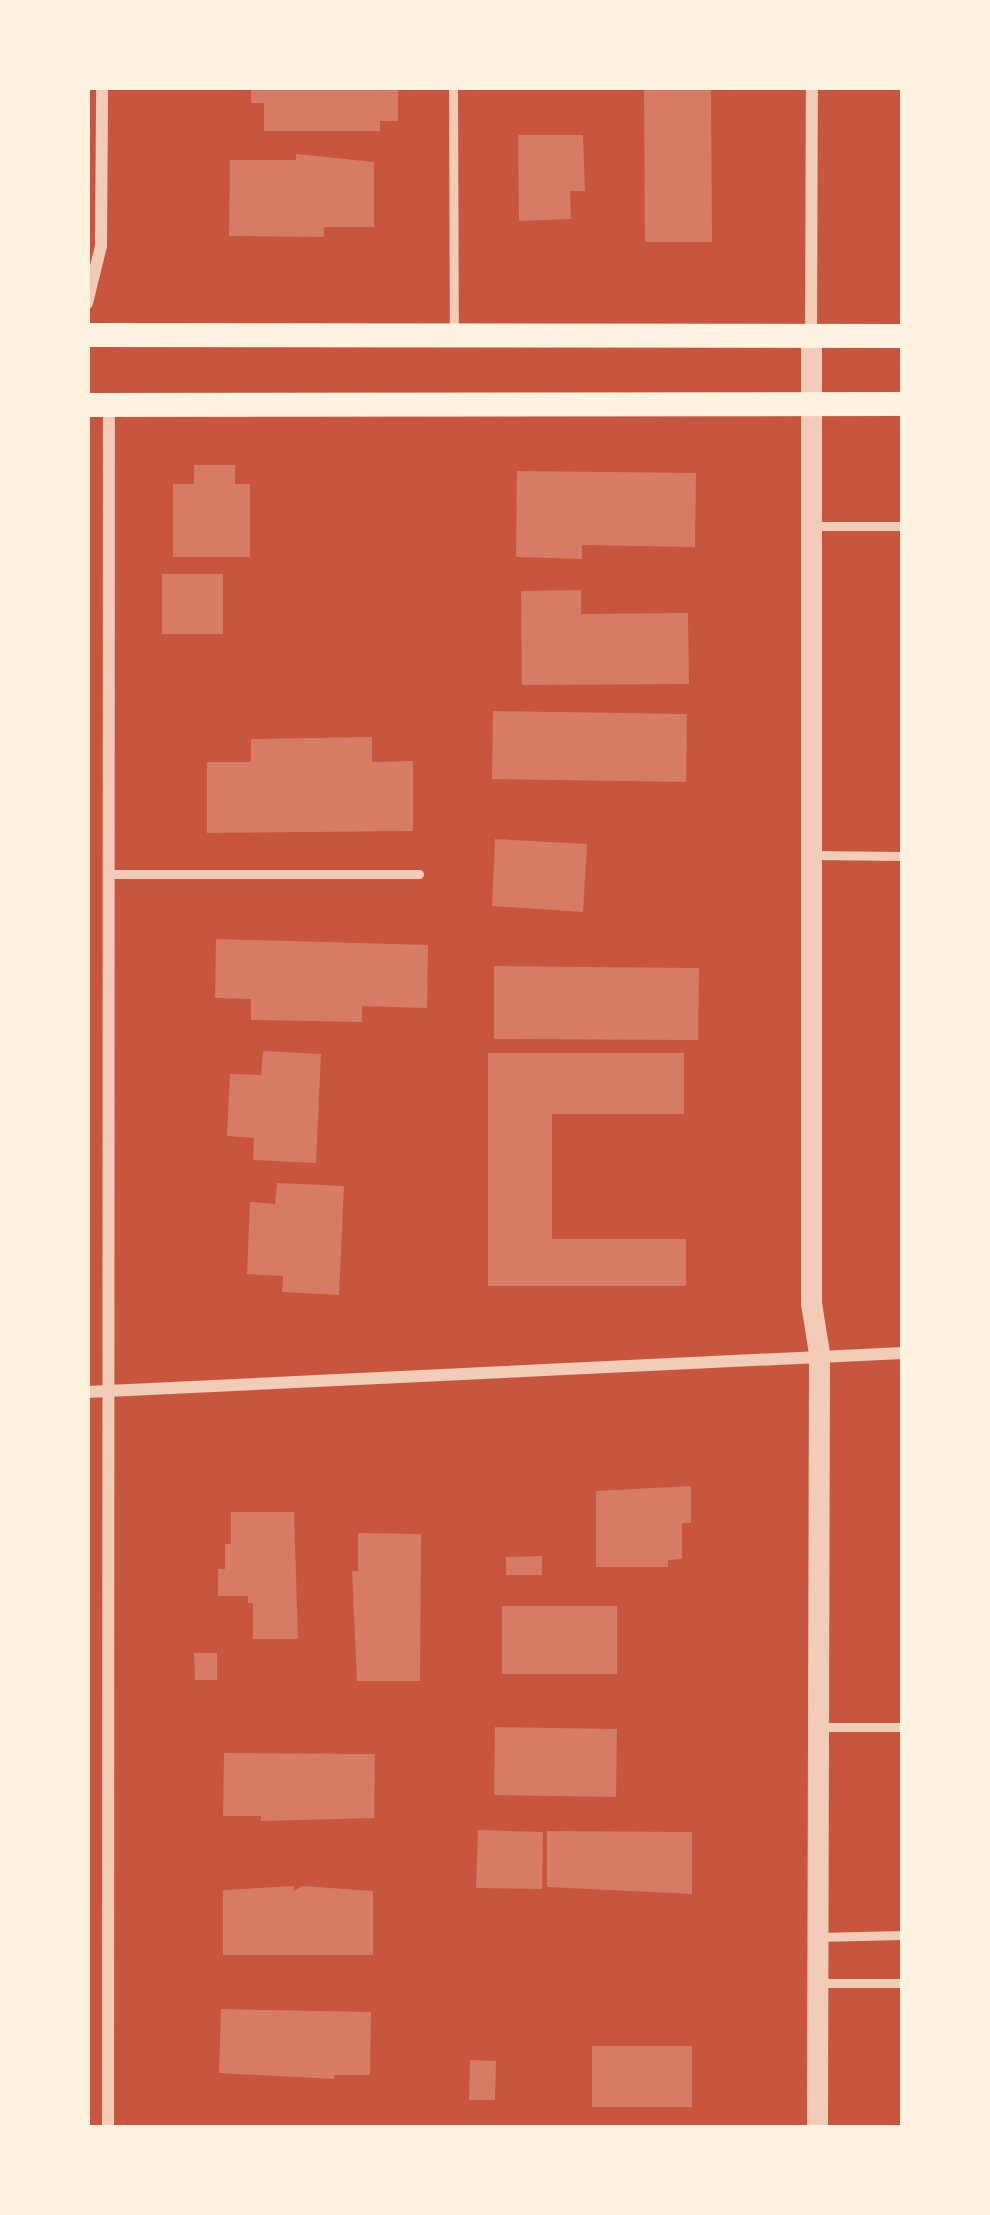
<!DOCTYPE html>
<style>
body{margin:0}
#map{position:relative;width:990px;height:2215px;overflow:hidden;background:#c8553d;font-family:"Roboto Condensed",sans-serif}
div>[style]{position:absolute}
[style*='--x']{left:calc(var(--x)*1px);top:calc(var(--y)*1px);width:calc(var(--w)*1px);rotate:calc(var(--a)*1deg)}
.building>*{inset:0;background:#d67c66}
.service>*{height:9px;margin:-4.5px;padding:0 4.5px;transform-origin:4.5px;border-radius:4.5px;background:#f1ccb7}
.minor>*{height:12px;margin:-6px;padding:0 6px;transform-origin:6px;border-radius:6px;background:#f1ccb7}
.tertiary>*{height:21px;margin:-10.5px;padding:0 10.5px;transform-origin:10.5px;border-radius:10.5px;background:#f1ccb7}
.secondary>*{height:24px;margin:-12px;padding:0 12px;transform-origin:12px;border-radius:12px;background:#fff3e0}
span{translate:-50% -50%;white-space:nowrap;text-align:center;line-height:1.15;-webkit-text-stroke:10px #fff3e0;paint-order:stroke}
.frame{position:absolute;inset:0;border:90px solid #fff3e0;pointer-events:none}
</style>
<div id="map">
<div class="building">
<div style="clip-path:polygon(251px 87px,398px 87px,398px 121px,380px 121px,380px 131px,264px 131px,264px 103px,251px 103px)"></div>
<div style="clip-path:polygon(644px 87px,711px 87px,712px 242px,645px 242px)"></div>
<div style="clip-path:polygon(518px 135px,583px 135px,585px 191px,570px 191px,571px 219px,519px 221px)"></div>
<div style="clip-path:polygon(296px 154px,374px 162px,374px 227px,324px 227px,324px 237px,229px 236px,230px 160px,296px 160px)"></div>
<div style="clip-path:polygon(194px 465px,235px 465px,235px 484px,250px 484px,250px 557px,173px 557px,173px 484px,194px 484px)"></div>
<div style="clip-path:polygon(517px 471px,696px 473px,695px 547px,582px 545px,582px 559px,516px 557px)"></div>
<div style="clip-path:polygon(162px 574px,223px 574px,223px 634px,162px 634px)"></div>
<div style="clip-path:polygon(581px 590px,581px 614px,688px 613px,689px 684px,522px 685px,521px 591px)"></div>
<div style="clip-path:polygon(493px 711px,687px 714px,686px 782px,492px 779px)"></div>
<div style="clip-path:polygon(372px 737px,372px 762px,413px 761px,413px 831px,207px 833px,207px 762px,251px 762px,251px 739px)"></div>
<div style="clip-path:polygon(495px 839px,587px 844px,583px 912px,492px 906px)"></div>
<div style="clip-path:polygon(216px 939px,428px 945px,427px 1008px,362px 1006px,362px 1022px,251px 1020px,251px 999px,215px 998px)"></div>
<div style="clip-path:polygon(494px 966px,699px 968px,698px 1040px,494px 1039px)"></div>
<div style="clip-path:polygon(263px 1051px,321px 1054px,316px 1163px,253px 1160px,254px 1138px,227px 1136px,230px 1074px,261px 1075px)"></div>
<div style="clip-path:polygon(488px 1053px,684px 1053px,684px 1114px,552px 1114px,552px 1239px,686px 1239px,686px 1286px,488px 1286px)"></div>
<div style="clip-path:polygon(277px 1183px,344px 1186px,339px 1295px,282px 1292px,283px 1276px,247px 1274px,250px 1202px,275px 1204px)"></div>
<div style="clip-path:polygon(691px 1486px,691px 1523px,682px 1523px,682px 1559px,668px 1560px,668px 1567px,596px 1567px,596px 1491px)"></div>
<div style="clip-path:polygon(231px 1512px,294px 1512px,298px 1639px,253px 1639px,253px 1603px,248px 1603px,248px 1596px,218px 1596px,218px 1569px,225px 1569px,225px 1544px,231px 1544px)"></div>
<div style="clip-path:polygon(358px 1533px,421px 1534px,420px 1681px,357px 1681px,352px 1571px,358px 1571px)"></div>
<div style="clip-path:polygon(542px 1556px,542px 1575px,506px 1575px,506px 1557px)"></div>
<div style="clip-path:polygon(502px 1606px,617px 1606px,617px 1674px,502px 1674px)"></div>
<div style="clip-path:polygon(194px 1653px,217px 1653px,217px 1680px,195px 1680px)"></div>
<div style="clip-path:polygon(495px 1727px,617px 1729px,616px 1797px,494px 1795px)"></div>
<div style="clip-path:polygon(224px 1753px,375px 1754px,374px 1818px,261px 1821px,261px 1816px,223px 1816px)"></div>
<div style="clip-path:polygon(478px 1830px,543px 1832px,542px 1889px,476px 1888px)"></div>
<div style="clip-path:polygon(547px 1831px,692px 1832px,692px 1894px,547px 1887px)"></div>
<div style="clip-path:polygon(294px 1886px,294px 1891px,302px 1886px,373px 1891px,373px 1955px,223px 1955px,223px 1890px)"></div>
<div style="clip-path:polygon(221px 2009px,371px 2012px,370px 2075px,334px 2075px,334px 2079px,219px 2073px)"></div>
<div style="clip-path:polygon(592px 2046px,692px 2046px,692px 2107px,592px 2107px)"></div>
<div style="clip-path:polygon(470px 2060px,496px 2061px,495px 2100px,469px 2100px)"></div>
</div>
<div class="service">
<div style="--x:453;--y:87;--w:248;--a:89.8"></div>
<div style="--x:812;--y:526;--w:91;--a:0"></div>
<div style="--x:811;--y:855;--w:92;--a:0.6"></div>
<div style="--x:109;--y:874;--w:310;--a:0"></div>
<div style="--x:818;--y:1727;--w:85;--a:0"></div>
<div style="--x:817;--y:1937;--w:86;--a:-1.3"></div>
<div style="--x:817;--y:1983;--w:86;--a:0"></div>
</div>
<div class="minor">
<div style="--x:87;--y:303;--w:59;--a:-76.2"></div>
<div style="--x:101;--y:246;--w:159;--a:-89.6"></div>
<div style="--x:811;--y:336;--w:249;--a:-89.8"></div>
<div style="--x:87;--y:1392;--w:817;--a:-2.74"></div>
<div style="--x:108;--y:2128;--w:1723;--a:-89.97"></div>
</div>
<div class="tertiary">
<div style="--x:811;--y:336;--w:967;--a:90"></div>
<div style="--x:811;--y:1303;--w:51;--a:80.9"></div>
<div style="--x:819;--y:1353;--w:775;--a:90.15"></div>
</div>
<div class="secondary">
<div style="--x:87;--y:335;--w:816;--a:0.07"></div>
<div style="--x:87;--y:405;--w:816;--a:-0.07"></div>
</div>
<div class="frame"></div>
</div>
